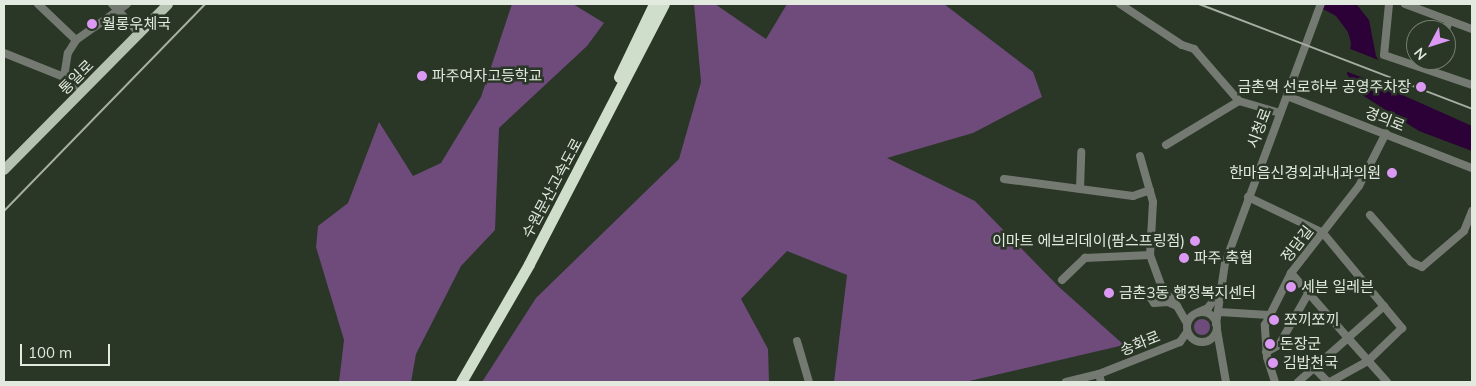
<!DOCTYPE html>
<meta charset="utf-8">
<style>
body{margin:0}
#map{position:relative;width:1476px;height:386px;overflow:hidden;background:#2a3626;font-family:Mulish,"Noto Sans KR",sans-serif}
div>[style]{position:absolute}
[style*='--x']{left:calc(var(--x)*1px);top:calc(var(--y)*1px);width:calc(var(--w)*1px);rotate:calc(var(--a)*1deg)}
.green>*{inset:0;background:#6e4b7b}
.round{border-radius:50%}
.water>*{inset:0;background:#2b0138}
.pier>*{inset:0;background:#2a3626}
.minor>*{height:8px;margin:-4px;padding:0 4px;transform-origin:4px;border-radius:4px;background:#747a72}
.minor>.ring{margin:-4px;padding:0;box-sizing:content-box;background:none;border:8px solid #747a72;border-radius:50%}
.major>*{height:10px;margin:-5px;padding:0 5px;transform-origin:5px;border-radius:5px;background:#b5c2b1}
.highway>*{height:11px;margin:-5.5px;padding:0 5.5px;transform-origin:5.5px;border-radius:5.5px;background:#cfdeca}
.rail>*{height:2px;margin:-1px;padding:0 1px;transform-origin:1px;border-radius:1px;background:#a6aea3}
.dots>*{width:14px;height:14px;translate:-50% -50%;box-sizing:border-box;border:2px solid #2a3626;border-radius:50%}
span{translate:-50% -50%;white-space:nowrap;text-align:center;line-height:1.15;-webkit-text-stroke:5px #2a3626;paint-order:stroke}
.poi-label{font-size:15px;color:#e2e9df}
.left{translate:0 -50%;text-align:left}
.right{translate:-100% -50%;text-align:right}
.street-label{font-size:15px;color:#e2e9df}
.frame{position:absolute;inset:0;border:5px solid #e2e9df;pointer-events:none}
.north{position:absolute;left:1406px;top:20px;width:50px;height:50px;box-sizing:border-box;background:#2a3626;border:1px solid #747e70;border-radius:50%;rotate:230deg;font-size:14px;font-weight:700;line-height:20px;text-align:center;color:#e2e9df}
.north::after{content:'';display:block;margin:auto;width:18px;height:22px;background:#dc99f4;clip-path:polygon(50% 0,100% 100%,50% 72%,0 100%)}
.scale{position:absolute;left:20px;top:344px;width:90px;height:22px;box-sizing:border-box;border:2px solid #e2e9df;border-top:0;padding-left:6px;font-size:15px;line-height:18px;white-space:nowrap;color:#e2e9df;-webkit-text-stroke:4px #2a3626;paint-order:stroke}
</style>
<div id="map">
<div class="green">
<div style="clip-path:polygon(512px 4px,573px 4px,604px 23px,587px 46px,499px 128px,495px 230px,461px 266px,416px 354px,411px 382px,339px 382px,344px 340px,316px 247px,318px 226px,348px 203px,379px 122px,413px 176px,441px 163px,481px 97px)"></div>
<div style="clip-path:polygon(694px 4px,715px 4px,766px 39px,787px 4px,944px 4px,1033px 72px,1042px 97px,973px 133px,887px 158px,975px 201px,1059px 287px,1124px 345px,965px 382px,834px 382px,847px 275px,787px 251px,741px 299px,768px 349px,769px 382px,482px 382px,536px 298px,679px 159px,701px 82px)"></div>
<div class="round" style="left:1194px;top:319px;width:16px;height:16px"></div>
</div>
<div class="water">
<div style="clip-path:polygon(1314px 4px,1357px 5px,1369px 20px,1376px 56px,1398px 93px,1472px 126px,1472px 151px,1419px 131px,1359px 93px,1347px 74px,1351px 43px,1348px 32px,1336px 16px)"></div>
</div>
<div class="pier">
<div style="clip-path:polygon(1348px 48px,1381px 61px,1389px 77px,1403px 93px,1345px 71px)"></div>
</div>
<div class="minor">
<div style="--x:38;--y:4;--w:52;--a:43.5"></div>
<div style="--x:112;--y:4;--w:41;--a:47"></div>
<div style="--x:1120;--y:4;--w:74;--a:33.5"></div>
<div style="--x:1182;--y:45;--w:13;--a:18"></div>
<div style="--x:1194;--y:49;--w:69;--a:49.1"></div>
<div style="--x:1389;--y:4;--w:51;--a:95.6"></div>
<div style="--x:1384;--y:55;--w:93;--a:18.8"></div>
<div style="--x:1405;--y:4;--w:72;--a:20.5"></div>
<div style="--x:1446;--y:30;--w:10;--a:-73"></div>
<div style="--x:4;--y:53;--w:70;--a:21.8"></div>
<div style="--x:69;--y:79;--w:18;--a:38"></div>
<div style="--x:1431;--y:70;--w:11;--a:-68"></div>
<div style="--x:64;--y:77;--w:24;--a:-81"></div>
<div style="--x:68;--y:53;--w:15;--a:-58"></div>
<div style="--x:76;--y:40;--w:62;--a:-35.2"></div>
<div style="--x:1287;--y:96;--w:199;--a:21.3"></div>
<div style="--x:1166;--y:145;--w:85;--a:-31.1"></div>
<div style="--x:1239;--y:101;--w:43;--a:16.3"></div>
<div style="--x:1140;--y:156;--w:48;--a:74.2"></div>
<div style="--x:1153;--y:202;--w:53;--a:93.2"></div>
<div style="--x:1150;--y:255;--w:35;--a:70"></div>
<div style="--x:1162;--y:288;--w:23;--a:50"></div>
<div style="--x:1004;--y:179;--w:130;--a:7.5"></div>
<div style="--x:1133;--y:196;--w:18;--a:-19"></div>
<div style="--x:1080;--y:189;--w:37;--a:-88"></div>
<div style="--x:1248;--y:197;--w:83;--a:25.6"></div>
<div style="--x:1323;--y:233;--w:124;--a:50.3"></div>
<div style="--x:1402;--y:328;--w:47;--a:135.9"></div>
<div style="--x:1368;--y:361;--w:43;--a:151.1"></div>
<div style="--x:1370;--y:215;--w:62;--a:48.9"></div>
<div style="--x:1411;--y:262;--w:12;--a:24"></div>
<div style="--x:1422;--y:267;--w:55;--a:-40.6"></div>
<div style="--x:1464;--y:231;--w:22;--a:-68"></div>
<div style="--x:1291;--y:273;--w:86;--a:48.8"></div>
<div style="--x:1348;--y:338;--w:67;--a:138.7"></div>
<div style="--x:1062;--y:280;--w:32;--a:-44"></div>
<div style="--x:1085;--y:258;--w:65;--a:-2.6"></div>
<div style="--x:1150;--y:297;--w:7;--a:56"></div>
<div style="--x:1154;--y:303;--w:14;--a:-4"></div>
<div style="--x:1168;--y:302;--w:10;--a:24"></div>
<div style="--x:1177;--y:306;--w:20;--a:60"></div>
<div style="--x:1384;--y:306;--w:48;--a:138.4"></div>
<div style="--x:1348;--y:338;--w:59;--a:48.4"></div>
<div class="ring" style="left:1187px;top:312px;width:22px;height:22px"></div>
<div style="--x:1199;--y:312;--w:10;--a:-24"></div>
<div style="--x:1208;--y:308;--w:19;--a:-55"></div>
<div style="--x:1219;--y:312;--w:50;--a:3.4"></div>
<div style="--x:1216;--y:324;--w:62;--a:-81.6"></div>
<div style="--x:1225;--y:263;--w:276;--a:-69.7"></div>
<div style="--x:1217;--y:330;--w:53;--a:80.2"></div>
<div style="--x:797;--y:341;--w:43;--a:73.7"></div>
<div style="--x:1266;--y:352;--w:15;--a:-28"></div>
<div style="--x:1279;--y:345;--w:61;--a:-60.5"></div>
<div style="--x:1314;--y:368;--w:20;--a:45"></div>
<div style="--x:1099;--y:374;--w:87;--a:-21.6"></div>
<div style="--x:1180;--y:342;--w:12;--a:-55"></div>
<div style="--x:1066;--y:382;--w:34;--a:-14"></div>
<div style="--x:1099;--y:374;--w:8;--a:76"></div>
<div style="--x:1275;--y:382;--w:26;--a:-108"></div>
<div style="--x:1267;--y:357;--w:32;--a:-94"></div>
<div style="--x:1265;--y:325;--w:58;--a:-63.4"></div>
<div style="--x:1291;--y:273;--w:110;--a:-52"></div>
<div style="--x:1359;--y:186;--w:59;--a:-63"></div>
</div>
<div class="major">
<div style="--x:4;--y:170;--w:233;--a:-45.3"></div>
</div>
<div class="highway">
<div style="--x:619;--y:77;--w:81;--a:-64.4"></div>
<div style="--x:461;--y:382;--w:136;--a:-60"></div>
<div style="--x:529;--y:264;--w:293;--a:-62.6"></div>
</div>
<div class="rail">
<div style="--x:1199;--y:4;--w:292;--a:21"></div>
<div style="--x:4;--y:211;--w:289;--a:-45.8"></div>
</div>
<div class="dots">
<div style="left:92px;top:24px;background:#dc99f4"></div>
<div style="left:422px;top:76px;background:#dc99f4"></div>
<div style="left:1421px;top:87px;background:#dc99f4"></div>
<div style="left:1392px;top:173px;background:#dc99f4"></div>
<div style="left:1195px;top:241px;background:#dc99f4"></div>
<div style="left:1184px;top:258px;background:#dc99f4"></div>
<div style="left:1291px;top:287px;background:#dc99f4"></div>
<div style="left:1109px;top:293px;background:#dc99f4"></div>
<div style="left:1274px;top:320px;background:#dc99f4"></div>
<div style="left:1270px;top:344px;background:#dc99f4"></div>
<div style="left:1273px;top:363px;background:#dc99f4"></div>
</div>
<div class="poi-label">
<span class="left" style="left:102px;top:24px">월롱우체국</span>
<span class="left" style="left:432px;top:76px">파주여자고등학교</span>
<span class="right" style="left:1411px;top:87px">금촌역 선로하부 공영주차장</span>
<span class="right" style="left:1381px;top:173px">한마음신경외과내과의원</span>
<span class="right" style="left:1185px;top:241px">이마트 에브리데이(팜스프링점)</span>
<span class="left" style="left:1194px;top:258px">파주 축협</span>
<span class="left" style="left:1301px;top:287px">세븐 일레븐</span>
<span class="left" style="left:1119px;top:293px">금촌3동 행정복지센터</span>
<span class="left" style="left:1284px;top:320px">쪼끼쪼끼</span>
<span class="left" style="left:1280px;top:344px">돈장군</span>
<span class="left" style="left:1283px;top:363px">김밥천국</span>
</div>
<div class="street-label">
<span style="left:76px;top:77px;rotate:-45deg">통일로</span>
<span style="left:1385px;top:119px;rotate:21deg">경의로</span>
<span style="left:1259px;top:128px;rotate:-69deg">시청로</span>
<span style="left:552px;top:188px;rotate:-62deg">수원문산고속도로</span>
<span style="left:1297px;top:244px;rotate:-52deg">정담길</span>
<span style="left:1140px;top:343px;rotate:-22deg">송화로</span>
</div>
<div class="frame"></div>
<div class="north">N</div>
<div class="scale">100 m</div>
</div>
